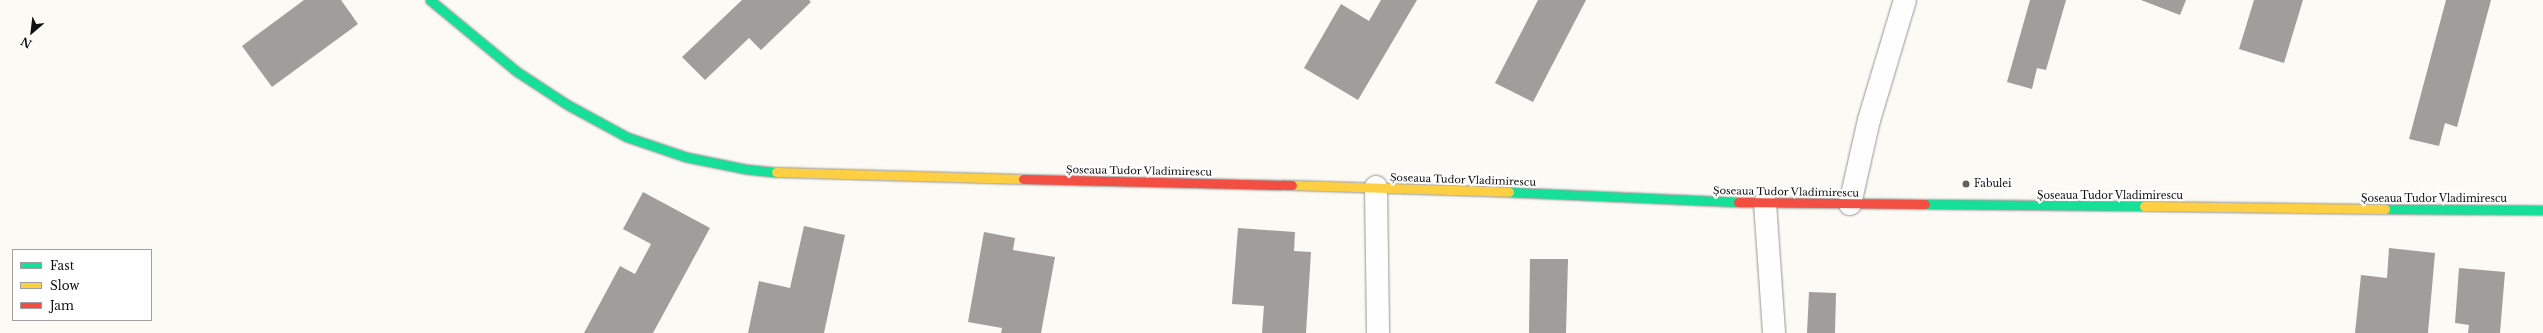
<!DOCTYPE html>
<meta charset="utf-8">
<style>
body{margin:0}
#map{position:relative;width:2543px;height:333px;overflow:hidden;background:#fcfaf5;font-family:"Libre Baskerville",serif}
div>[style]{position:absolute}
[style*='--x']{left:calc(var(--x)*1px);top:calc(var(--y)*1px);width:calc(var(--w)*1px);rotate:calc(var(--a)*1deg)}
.building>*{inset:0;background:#a09d9a}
.roads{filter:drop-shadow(0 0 1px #969593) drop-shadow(0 0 1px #969593)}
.lane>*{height:22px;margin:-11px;padding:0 11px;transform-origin:11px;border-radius:11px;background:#fffefe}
.street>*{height:22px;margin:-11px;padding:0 11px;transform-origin:11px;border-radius:11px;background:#fffefe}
.fast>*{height:9px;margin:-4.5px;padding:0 4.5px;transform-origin:4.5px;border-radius:4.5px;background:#16e098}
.slow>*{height:9px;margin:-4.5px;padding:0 4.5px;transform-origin:4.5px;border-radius:4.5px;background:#ffcf43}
.jam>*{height:9px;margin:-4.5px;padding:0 4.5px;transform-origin:4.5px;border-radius:4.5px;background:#f24e42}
.dots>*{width:11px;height:11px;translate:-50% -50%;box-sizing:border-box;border:2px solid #fff;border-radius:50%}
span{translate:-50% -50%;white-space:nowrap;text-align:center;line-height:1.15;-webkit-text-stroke:4px #fff;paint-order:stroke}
.street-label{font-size:10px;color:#0f0f0f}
.poi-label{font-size:10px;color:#0f0f0f}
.left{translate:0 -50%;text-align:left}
.legend{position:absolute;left:12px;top:249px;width:140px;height:72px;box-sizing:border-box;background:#fff;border:1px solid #9f9f9f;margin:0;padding:5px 7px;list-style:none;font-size:12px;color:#0f0f0f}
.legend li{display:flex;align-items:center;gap:8px;height:20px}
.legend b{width:20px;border:1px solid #9f9f9f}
.north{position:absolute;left:12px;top:12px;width:40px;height:40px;-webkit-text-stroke:3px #fff;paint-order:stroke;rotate:208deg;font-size:11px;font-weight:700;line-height:16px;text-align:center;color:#0f0f0f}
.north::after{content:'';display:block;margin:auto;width:14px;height:18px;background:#0f0f0f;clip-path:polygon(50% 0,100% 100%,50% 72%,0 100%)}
</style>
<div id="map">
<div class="building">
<div style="clip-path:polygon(304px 0,341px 0,358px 24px,272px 87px,242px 46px)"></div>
<div style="clip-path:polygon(742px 0,809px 0,811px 2px,761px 50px,749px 38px,705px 80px,682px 57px)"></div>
<div style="clip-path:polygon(1381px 0,1417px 0,1358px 100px,1304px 68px,1341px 4px,1369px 21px)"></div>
<div style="clip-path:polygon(1538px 0,1586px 0,1533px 102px,1495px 83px)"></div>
<div style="clip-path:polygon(2030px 0,2066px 0,2046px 70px,2037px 68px,2032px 89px,2007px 82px)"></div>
<div style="clip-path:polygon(2141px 0,2186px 0,2180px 15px)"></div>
<div style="clip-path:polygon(2254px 0,2303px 0,2284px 63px,2239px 49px)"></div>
<div style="clip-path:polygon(2446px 0,2491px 0,2457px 127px,2445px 123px,2439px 146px,2409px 139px)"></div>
<div style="clip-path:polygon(643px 192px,710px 228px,653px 333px,584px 333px,620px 266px,635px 274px,651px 244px,623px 229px)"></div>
<div style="clip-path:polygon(804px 226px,845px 235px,824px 333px,748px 333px,759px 281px,790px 288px)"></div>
<div style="clip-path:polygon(1238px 228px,1295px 232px,1294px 251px,1311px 252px,1306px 333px,1262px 333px,1264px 306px,1232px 304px)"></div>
<div style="clip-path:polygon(984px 232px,1015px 238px,1013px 250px,1055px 257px,1041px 333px,1001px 333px,1002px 328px,968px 322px)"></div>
<div style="clip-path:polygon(2389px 248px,2435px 253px,2428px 333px,2355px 333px,2361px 275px,2387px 278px)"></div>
<div style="clip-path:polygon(1530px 259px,1568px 259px,1566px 333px,1529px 333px)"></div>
<div style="clip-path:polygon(2459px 268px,2505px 272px,2500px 333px,2468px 333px,2469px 325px,2455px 323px)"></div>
<div style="clip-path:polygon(1809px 292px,1836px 293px,1835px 333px,1807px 333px)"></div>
</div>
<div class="roads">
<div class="lane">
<div style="--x:1850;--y:204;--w:86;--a:-77.3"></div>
<div style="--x:1869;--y:120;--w:125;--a:-73.3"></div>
</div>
<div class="street">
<div style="--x:1376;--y:187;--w:146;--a:89.2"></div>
<div style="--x:1765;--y:203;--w:130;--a:86"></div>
</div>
<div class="fast">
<div style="--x:430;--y:0;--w:112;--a:39.5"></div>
<div style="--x:516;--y:71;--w:62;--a:33.2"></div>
<div style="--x:568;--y:105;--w:67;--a:28.5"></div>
<div style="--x:627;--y:137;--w:62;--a:18.7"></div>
<div style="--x:686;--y:157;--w:60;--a:11.5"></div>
<div style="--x:745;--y:169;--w:31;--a:6"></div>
<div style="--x:1509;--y:192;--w:229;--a:2.5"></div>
<div style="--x:1925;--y:204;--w:219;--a:0.5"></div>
<div style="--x:2385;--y:209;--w:158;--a:0.4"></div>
</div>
<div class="slow">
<div style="--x:776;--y:172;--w:247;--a:1.6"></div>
<div style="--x:1292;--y:185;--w:217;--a:1.8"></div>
<div style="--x:2144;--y:206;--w:241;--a:0.7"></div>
</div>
<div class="jam">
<div style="--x:1023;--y:179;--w:269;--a:1.3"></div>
<div style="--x:1738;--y:202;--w:187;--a:0.6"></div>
</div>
</div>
<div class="dots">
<div style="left:1966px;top:184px;background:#626160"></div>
</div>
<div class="street-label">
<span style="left:1139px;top:171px;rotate:1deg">Șoseaua Tudor Vladimirescu</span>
<span style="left:1463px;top:180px;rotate:2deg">Șoseaua Tudor Vladimirescu</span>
<span style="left:1786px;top:192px;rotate:1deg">Șoseaua Tudor Vladimirescu</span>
<span style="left:2110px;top:196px">Șoseaua Tudor Vladimirescu</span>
<span style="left:2434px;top:199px">Șoseaua Tudor Vladimirescu</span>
</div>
<div class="poi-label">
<span class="left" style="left:1974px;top:184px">Fabulei</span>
</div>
<ul class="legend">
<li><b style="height:5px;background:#16e098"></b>Fast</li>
<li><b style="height:5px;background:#ffcf43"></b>Slow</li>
<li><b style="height:5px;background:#f24e42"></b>Jam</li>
</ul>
<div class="north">N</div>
</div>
